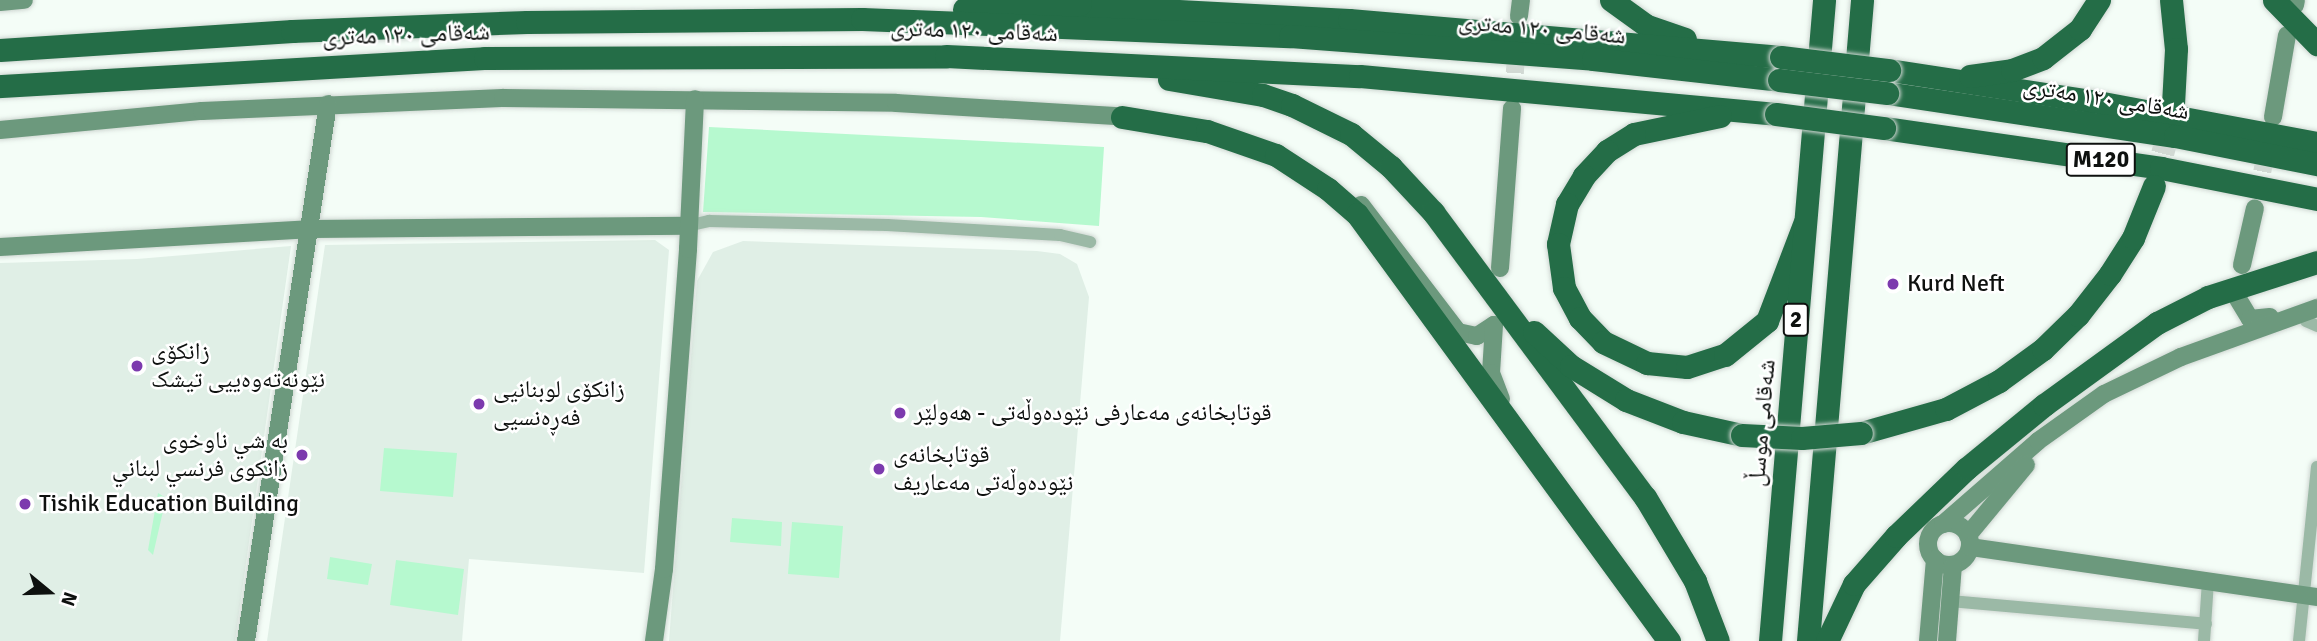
<!DOCTYPE html>
<meta charset="utf-8">
<style>
body{margin:0}
#map{position:relative;width:2317px;height:641px;overflow:hidden;background:#f4fdf7;font-family:Signika,"Noto Naskh Arabic",sans-serif}
div>[style]{position:absolute}
[style*='--x']{left:calc(var(--x)*1px);top:calc(var(--y)*1px);width:calc(var(--w)*1px);rotate:calc(var(--a)*1deg)}
.built>*{inset:0;background:#e0efe6}
.green>*{inset:0;background:#b6f9cf}
.secondary-tunnel>*{height:18px;margin-top:-9px;transform-origin:0;background:repeating-linear-gradient(90deg,#d2dad4 0 18px,transparent 0 27px)}
.highway-tunnel>*{height:23px;margin-top:-11.5px;transform-origin:0;background:repeating-linear-gradient(90deg,#d2dad4 0 23px,transparent 0 34px)}
.roads{filter:drop-shadow(0 0 2px #cfd7d2) drop-shadow(0 0 2px #cfd7d2)}
.street>*{height:12px;margin:-6px;padding:0 6px;transform-origin:6px;border-radius:6px;background:#9bb9a6}
.secondary>*{height:18px;margin:-9px;padding:0 9px;transform-origin:9px;border-radius:9px;background:#6c997d}
.secondary>.ring{margin:-9px;padding:0;box-sizing:content-box;background:none;border:18px solid #6c997d;border-radius:50%}
.highway>*{height:23px;margin:-11.5px;padding:0 11.5px;transform-origin:11.5px;border-radius:11.5px;background:#246d47}
.bridges{filter:drop-shadow(0 0 2px #cfd7d2) drop-shadow(0 0 2px #cfd7d2)}
.highway-bridge>*{height:23px;margin:-11.5px;padding:0 11.5px;transform-origin:11.5px;border-radius:11.5px;background:#246d47}
.dots>*{width:19px;height:19px;translate:-50% -50%;box-sizing:border-box;border:4px solid #fff;border-radius:50%}
span{translate:-50% -50%;white-space:nowrap;text-align:center;line-height:1.15;-webkit-text-stroke:5px #fff;paint-order:stroke}
.shield-label span{padding:2px 5px;background:#fff;border:2px solid;border-radius:5px;-webkit-text-stroke-width:0}
.shield-label{font-size:23px;color:#0e110f;font-weight:700}
.street-label{font-size:24px;color:#0e110f}
.poi-label{font-size:24px;color:#0e110f}
.left{translate:0 -50%;text-align:left}
.right{translate:-100% -50%;text-align:right}
.north{position:absolute;left:14px;top:557px;width:70px;height:70px;-webkit-text-stroke:5px #fff;paint-order:stroke;rotate:109deg;font-size:19px;font-weight:700;line-height:28px;text-align:center;color:#0e110f}
.north::after{content:'';display:block;margin:auto;width:24px;height:32px;background:#0e110f;clip-path:polygon(50% 0,100% 100%,50% 72%,0 100%)}
</style>
<div id="map">
<div class="built">
<div style="clip-path:polygon(655px 240px,669px 250px,644px 573px,469px 559px,462px 641px,267px 641px,325px 245px)"></div>
<div style="clip-path:polygon(743px 241px,1037px 251px,1060px 254px,1077px 264px,1089px 297px,1060px 641px,669px 641px,697px 281px,713px 252px)"></div>
<div style="clip-path:polygon(291px 246px,235px 641px,0 641px,0 263px,137px 259px)"></div>
</div>
<div class="green">
<div style="clip-path:polygon(709px 127px,1104px 147px,1099px 226px,981px 217px,703px 212px)"></div>
<div style="clip-path:polygon(384px 448px,457px 453px,453px 497px,380px 491px)"></div>
<div style="clip-path:polygon(158px 493px,166px 498px,153px 555px,148px 550px)"></div>
<div style="clip-path:polygon(732px 518px,782px 522px,781px 546px,730px 542px)"></div>
<div style="clip-path:polygon(792px 522px,843px 526px,839px 578px,788px 574px)"></div>
<div style="clip-path:polygon(330px 557px,372px 564px,368px 585px,327px 579px)"></div>
<div style="clip-path:polygon(396px 560px,464px 569px,458px 615px,390px 605px)"></div>
</div>
<div class="secondary-tunnel">
<div style="--x:1513;--y:100;--w:59;--a:-86.1"></div>
<div style="--x:2257;--y:198;--w:56;--a:-78.7"></div>
</div>
<div class="highway-tunnel">
<div style="--x:2154;--y:186;--w:70;--a:-75.2"></div>
</div>
<div class="roads">
<div class="street">
<div style="--x:687;--y:226;--w:23;--a:-13"></div>
<div style="--x:709;--y:221;--w:178;--a:1.3"></div>
<div style="--x:887;--y:225;--w:173;--a:3.3"></div>
<div style="--x:1060;--y:235;--w:31;--a:13"></div>
<div style="--x:2306;--y:321;--w:12;--a:24"></div>
<div style="--x:1950;--y:601;--w:257;--a:5.1"></div>
<div style="--x:2204;--y:641;--w:60;--a:-86.2"></div>
<div style="--x:2299;--y:641;--w:175;--a:-84.1"></div>
</div>
<div class="secondary">
<div style="--x:0;--y:2;--w:24;--a:-5"></div>
<div style="--x:2295;--y:5;--w:5;--a:-79"></div>
<div style="--x:1519;--y:16;--w:16;--a:-83"></div>
<div style="--x:2273;--y:117;--w:83;--a:-80.3"></div>
<div style="--x:0;--y:130;--w:203;--a:-5.4"></div>
<div style="--x:202;--y:111;--w:301;--a:-2.5"></div>
<div style="--x:503;--y:98;--w:393;--a:0.7"></div>
<div style="--x:896;--y:103;--w:236;--a:3.4"></div>
<div style="--x:1361;--y:205;--w:160;--a:52.6"></div>
<div style="--x:1458;--y:332;--w:19;--a:12"></div>
<div style="--x:1477;--y:336;--w:20;--a:-33"></div>
<div style="--x:0;--y:247;--w:313;--a:-3.3"></div>
<div style="--x:312;--y:229;--w:375;--a:-0.5"></div>
<div style="--x:2242;--y:265;--w:58;--a:-77.2"></div>
<div style="--x:1500;--y:268;--w:160;--a:-85.7"></div>
<div style="--x:2238;--y:299;--w:23;--a:59"></div>
<div style="--x:2250;--y:319;--w:20;--a:-6"></div>
<div style="--x:1494;--y:325;--w:48;--a:93.6"></div>
<div style="--x:1491;--y:373;--w:28;--a:69"></div>
<div class="ring" style="left:1928px;top:523px;width:24px;height:24px"></div>
<div style="--x:1943;--y:524;--w:126;--a:-41.1"></div>
<div style="--x:2038;--y:441;--w:81;--a:-35.5"></div>
<div style="--x:2104;--y:394;--w:85;--a:-25.7"></div>
<div style="--x:2181;--y:357;--w:145;--a:-19.8"></div>
<div style="--x:1968;--y:535;--w:91;--a:-50.4"></div>
<div style="--x:1970;--y:547;--w:351;--a:8.2"></div>
<div style="--x:246;--y:641;--w:543;--a:-81.32"></div>
<div style="--x:654;--y:641;--w:73;--a:-82.1"></div>
<div style="--x:664;--y:569;--w:321;--a:-85.7"></div>
<div style="--x:688;--y:249;--w:150;--a:-87.3"></div>
<div style="--x:1928;--y:641;--w:82;--a:-85.1"></div>
<div style="--x:1947;--y:641;--w:76;--a:-85.5"></div>
</div>
<div class="highway">
<div style="--x:1611;--y:0;--w:44;--a:35.8"></div>
<div style="--x:1647;--y:26;--w:40;--a:18.9"></div>
<div style="--x:2171;--y:0;--w:49;--a:84.2"></div>
<div style="--x:2176;--y:49;--w:56;--a:93.1"></div>
<div style="--x:2274;--y:0;--w:62;--a:45.7"></div>
<div style="--x:1065;--y:5;--w:284;--a:3"></div>
<div style="--x:1349;--y:20;--w:434;--a:4.9"></div>
<div style="--x:964;--y:9;--w:116;--a:-2.5"></div>
<div style="--x:0;--y:50;--w:293;--a:-3.7"></div>
<div style="--x:292;--y:31;--w:235;--a:-2.2"></div>
<div style="--x:527;--y:22;--w:335;--a:-0.5"></div>
<div style="--x:862;--y:19;--w:428;--a:2.3"></div>
<div style="--x:1290;--y:36;--w:304;--a:4.3"></div>
<div style="--x:1593;--y:59;--w:187;--a:6.4"></div>
<div style="--x:1889;--y:70;--w:205;--a:8.7"></div>
<div style="--x:2092;--y:101;--w:229;--a:10.6"></div>
<div style="--x:1970;--y:76;--w:42;--a:-8.1"></div>
<div style="--x:2012;--y:70;--w:33;--a:-21"></div>
<div style="--x:2043;--y:58;--w:47;--a:-38.1"></div>
<div style="--x:2080;--y:29;--w:35;--a:-57"></div>
<div style="--x:1169;--y:79;--w:95;--a:9.7"></div>
<div style="--x:1263;--y:95;--w:31;--a:19"></div>
<div style="--x:1292;--y:105;--w:66;--a:26.2"></div>
<div style="--x:1351;--y:134;--w:52;--a:39.5"></div>
<div style="--x:1391;--y:167;--w:62;--a:47"></div>
<div style="--x:1433;--y:212;--w:355;--a:53.4"></div>
<div style="--x:1645;--y:497;--w:98;--a:59.2"></div>
<div style="--x:1695;--y:581;--w:64;--a:69"></div>
<div style="--x:0;--y:86;--w:486;--a:-3.3"></div>
<div style="--x:485;--y:58;--w:461;--a:-0.2"></div>
<div style="--x:946;--y:56;--w:414;--a:2.8"></div>
<div style="--x:1360;--y:76;--w:418;--a:5.2"></div>
<div style="--x:1887;--y:93;--w:291;--a:8.5"></div>
<div style="--x:2175;--y:136;--w:145;--a:11.2"></div>
<div style="--x:1720;--y:116;--w:88;--a:168.2"></div>
<div style="--x:1634;--y:134;--w:32;--a:148"></div>
<div style="--x:1607;--y:151;--w:34;--a:133"></div>
<div style="--x:1584;--y:176;--w:33;--a:121"></div>
<div style="--x:1567;--y:204;--w:41;--a:102.7"></div>
<div style="--x:1558;--y:244;--w:44;--a:82.2"></div>
<div style="--x:1564;--y:288;--w:34;--a:62"></div>
<div style="--x:1580;--y:318;--w:33;--a:46"></div>
<div style="--x:1603;--y:342;--w:49;--a:25.5"></div>
<div style="--x:1647;--y:363;--w:40;--a:5.7"></div>
<div style="--x:1687;--y:367;--w:40;--a:-18"></div>
<div style="--x:1725;--y:355;--w:54;--a:-39"></div>
<div style="--x:1767;--y:321;--w:104;--a:-69.1"></div>
<div style="--x:1122;--y:117;--w:86;--a:9.4"></div>
<div style="--x:1207;--y:131;--w:73;--a:19.2"></div>
<div style="--x:1276;--y:155;--w:62;--a:33.2"></div>
<div style="--x:1328;--y:189;--w:38;--a:41"></div>
<div style="--x:1357;--y:214;--w:529;--a:53.85"></div>
<div style="--x:1884;--y:128;--w:280;--a:8.2"></div>
<div style="--x:2161;--y:168;--w:159;--a:11.2"></div>
<div style="--x:1534;--y:332;--w:50;--a:42.6"></div>
<div style="--x:1571;--y:366;--w:65;--a:31.7"></div>
<div style="--x:1626;--y:400;--w:61;--a:21.1"></div>
<div style="--x:1683;--y:422;--w:60;--a:12.4"></div>
<div style="--x:1861;--y:433;--w:88;--a:-15.8"></div>
<div style="--x:1946;--y:409;--w:60;--a:-27.8"></div>
<div style="--x:1999;--y:381;--w:54;--a:-36"></div>
<div style="--x:2043;--y:349;--w:49;--a:-44.2"></div>
<div style="--x:2078;--y:315;--w:52;--a:-52"></div>
<div style="--x:2110;--y:274;--w:43;--a:-57.4"></div>
<div style="--x:2133;--y:238;--w:56;--a:-68"></div>
<div style="--x:1770;--y:641;--w:643;--a:-85.18"></div>
<div style="--x:1808;--y:641;--w:643;--a:-85.18"></div>
<div style="--x:1827;--y:641;--w:63;--a:-64.7"></div>
<div style="--x:1854;--y:584;--w:64;--a:-48.8"></div>
<div style="--x:1896;--y:536;--w:98;--a:-43.8"></div>
<div style="--x:1967;--y:468;--w:99;--a:-39.3"></div>
<div style="--x:2044;--y:405;--w:140;--a:-36"></div>
<div style="--x:2157;--y:323;--w:57;--a:-27"></div>
<div style="--x:2208;--y:297;--w:114;--a:-17.8"></div>
</div>
</div>
<div class="bridges">
<div class="highway-bridge">
<div style="--x:1781;--y:57;--w:109;--a:6.9"></div>
<div style="--x:1779;--y:80;--w:109;--a:6.9"></div>
<div style="--x:1776;--y:114;--w:109;--a:7.4"></div>
<div style="--x:1742;--y:435;--w:60;--a:2.9"></div>
<div style="--x:1802;--y:438;--w:59;--a:-4.8"></div>
</div>
</div>
<div class="dots">
<div style="left:1893px;top:284px;background:#7c3aae"></div>
<div style="left:137px;top:366px;background:#7c3aae"></div>
<div style="left:479px;top:404px;background:#7c3aae"></div>
<div style="left:900px;top:413px;background:#7c3aae"></div>
<div style="left:302px;top:455px;background:#7c3aae"></div>
<div style="left:879px;top:469px;background:#7c3aae"></div>
<div style="left:25px;top:504px;background:#7c3aae"></div>
</div>
<div class="shield-label">
<span style="left:2101px;top:160px">M120</span>
<span style="left:1796px;top:320px">2</span>
</div>
<div class="street-label">
<span style="left:1542px;top:29px;rotate:5deg">شەقامی ١٢٠ مەتری</span>
<span style="left:974px;top:31px;rotate:2deg">شەقامی ١٢٠ مەتری</span>
<span style="left:406px;top:35px;rotate:-2deg">شەقامی ١٢٠ مەتری</span>
<span style="left:2106px;top:99px;rotate:9deg">شەقامی ١٢٠ مەتری</span>
<span style="left:1762px;top:423px;rotate:-85deg">شەقامی موسڵ</span>
</div>
<div class="poi-label">
<span class="left" style="left:1907px;top:284px">Kurd Neft</span>
<span class="left" style="left:151px;top:366px">زانکۆی<br>نێونەتەوەییی تیشک</span>
<span class="left" style="left:493px;top:404px">زانکۆی لوبنانیی<br>فەڕەنسیی</span>
<span class="left" style="left:914px;top:413px">قوتابخانەی مەعارفی نێودەوڵەتی - هەولێر</span>
<span class="right" style="left:288px;top:455px">به شي ناوخوى<br>زانكوى فرنسي لبناني</span>
<span class="left" style="left:893px;top:469px">قوتابخانەی<br>نێودەوڵەتی مەعاریف</span>
<span class="left" style="left:39px;top:504px">Tishik Education Building</span>
</div>
<div class="north">N</div>
</div>
